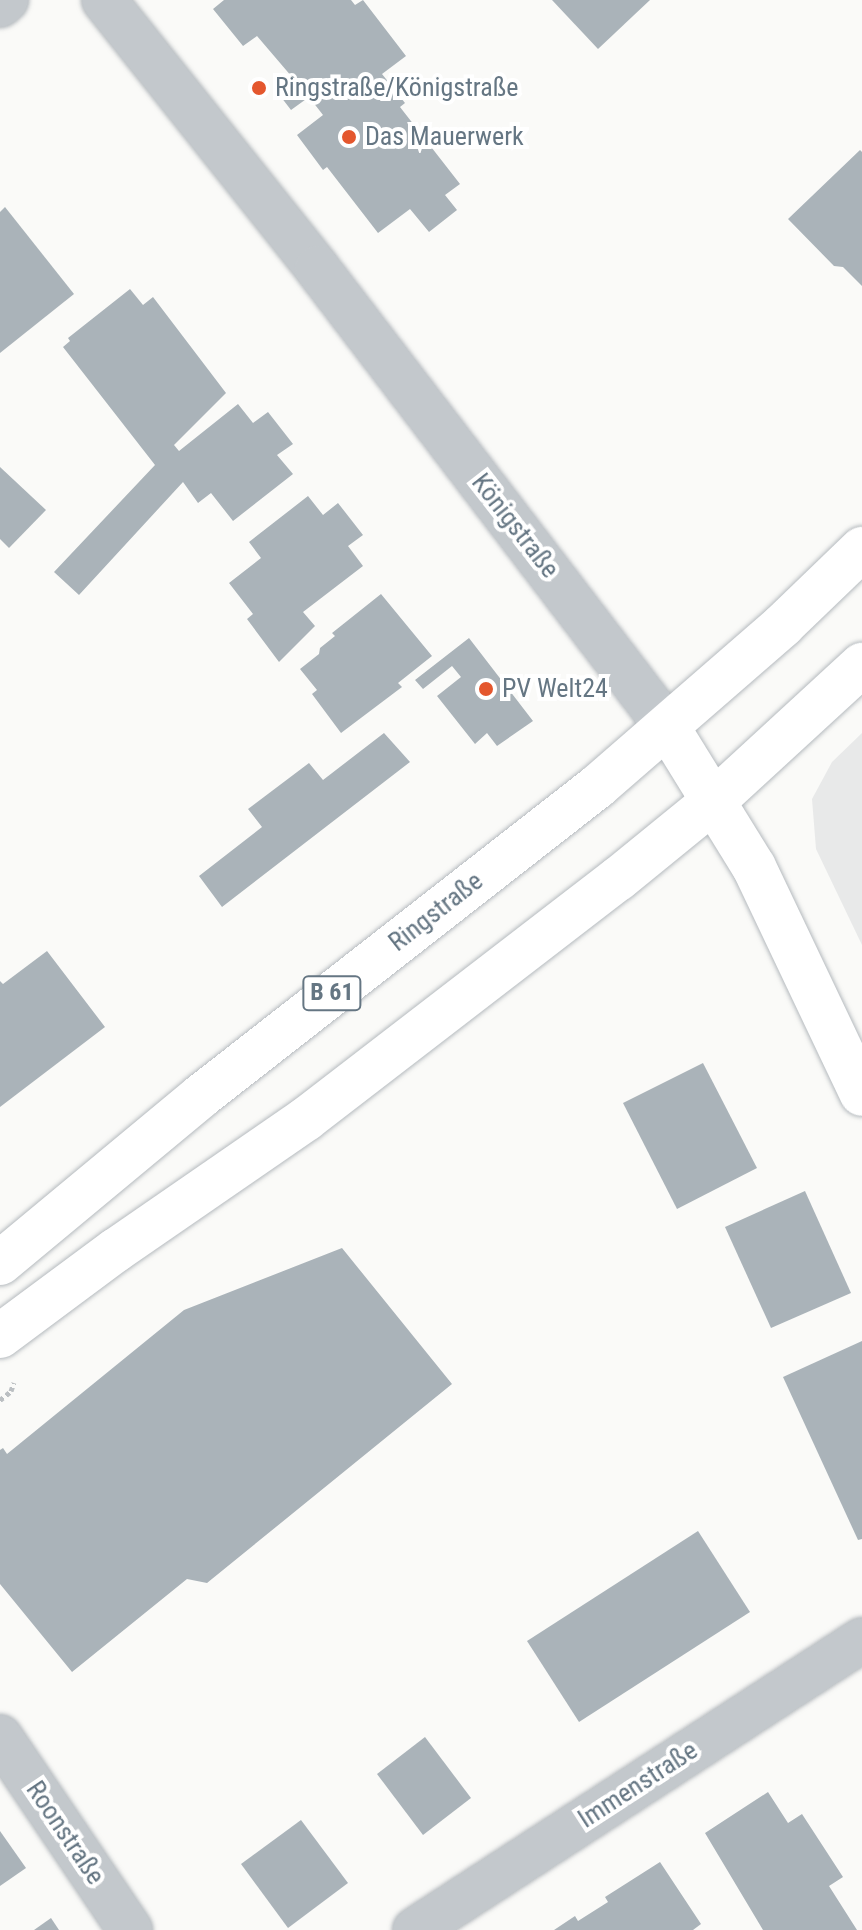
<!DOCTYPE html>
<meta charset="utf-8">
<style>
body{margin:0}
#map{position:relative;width:862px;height:1930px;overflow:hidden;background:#fafaf8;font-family:"Roboto Condensed",sans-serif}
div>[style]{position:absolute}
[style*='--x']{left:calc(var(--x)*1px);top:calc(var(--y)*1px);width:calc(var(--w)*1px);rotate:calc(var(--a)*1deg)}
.built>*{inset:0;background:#e8e9e9}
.building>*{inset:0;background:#aab3b9}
.path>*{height:5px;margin-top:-2.5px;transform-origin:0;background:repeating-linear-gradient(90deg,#bbbfc2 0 4px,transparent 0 8px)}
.roads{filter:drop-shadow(0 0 2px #b5babe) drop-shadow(0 0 2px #b5babe)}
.minor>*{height:44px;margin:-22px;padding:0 22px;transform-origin:22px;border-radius:22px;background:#c3c8cc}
.major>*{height:44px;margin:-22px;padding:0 22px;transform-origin:22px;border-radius:22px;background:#fff}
.dots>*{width:22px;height:22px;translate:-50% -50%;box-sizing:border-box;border:4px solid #fff;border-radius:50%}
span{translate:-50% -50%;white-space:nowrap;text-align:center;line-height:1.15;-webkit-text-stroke:8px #fff;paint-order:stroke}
.shield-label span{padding:2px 6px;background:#fff;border:2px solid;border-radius:6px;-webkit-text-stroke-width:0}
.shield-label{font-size:24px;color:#657683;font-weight:700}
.poi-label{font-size:26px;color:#657683}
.left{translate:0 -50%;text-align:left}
.street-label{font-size:26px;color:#657683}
</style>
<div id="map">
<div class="built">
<div style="clip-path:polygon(862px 733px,862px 945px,816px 849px,812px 799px,832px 762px)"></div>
</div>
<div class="building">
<div style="clip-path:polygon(224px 0,351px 0,355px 5px,363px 0,406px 56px,382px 74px,405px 103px,400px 107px,460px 184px,445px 195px,457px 210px,429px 232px,410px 209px,378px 233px,327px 167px,323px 170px,297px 135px,323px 115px,309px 97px,291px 110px,281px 97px,298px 84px,257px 36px,243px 46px,213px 9px)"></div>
<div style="clip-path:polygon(552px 0,650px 0,598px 49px)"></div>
<div style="clip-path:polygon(860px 150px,862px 152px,862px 286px,843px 267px,834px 266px,788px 219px)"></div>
<div style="clip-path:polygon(5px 207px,74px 294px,0 353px,0 212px)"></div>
<div style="clip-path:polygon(130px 289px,143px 305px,153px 297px,226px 393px,174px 445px,179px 451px,238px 404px,253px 423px,268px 412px,293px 444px,277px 455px,293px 474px,233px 521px,211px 493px,198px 503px,183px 482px,79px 595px,54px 572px,155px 465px,63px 347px,70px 341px,68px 338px)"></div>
<div style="clip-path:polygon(0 467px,46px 510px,9px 548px,0 539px)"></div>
<div style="clip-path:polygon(308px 496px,323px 515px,338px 503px,363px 535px,348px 546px,363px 566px,303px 612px,315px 626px,279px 662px,247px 619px,253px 614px,229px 583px,261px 558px,249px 542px)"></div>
<div style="clip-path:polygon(381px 594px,432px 656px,398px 683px,402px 687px,341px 733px,312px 694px,317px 690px,300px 669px,319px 654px,320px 648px,335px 636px,332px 633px)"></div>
<div style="clip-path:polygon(469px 638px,533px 721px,497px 746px,487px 733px,475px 744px,437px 696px,461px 677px,452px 666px,423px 689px,415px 680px)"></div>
<div style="clip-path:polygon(384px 733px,410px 762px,222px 907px,199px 876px,262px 827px,248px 809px,309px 763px,323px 780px)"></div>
<div style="clip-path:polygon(47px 951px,105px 1027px,0 1107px,0 981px,3px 984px)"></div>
<div style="clip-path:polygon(703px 1063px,757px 1168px,677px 1209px,623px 1103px)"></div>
<div style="clip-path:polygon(805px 1191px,851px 1293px,771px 1328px,725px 1227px)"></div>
<div style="clip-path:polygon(342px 1248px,452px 1384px,207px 1583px,187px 1579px,72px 1672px,0 1584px,0 1450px,3px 1448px,7px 1454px,184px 1310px)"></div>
<div style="clip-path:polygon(862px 1341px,862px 1539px,858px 1540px,783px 1377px)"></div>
<div style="clip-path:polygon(698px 1531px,750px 1612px,579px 1722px,527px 1641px)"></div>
<div style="clip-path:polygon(425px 1737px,471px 1798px,423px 1835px,377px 1774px)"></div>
<div style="clip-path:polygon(768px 1792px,788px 1823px,802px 1814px,843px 1877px,829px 1886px,857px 1930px,763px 1930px,705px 1833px)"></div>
<div style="clip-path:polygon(301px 1820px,348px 1883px,288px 1928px,241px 1864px)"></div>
<div style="clip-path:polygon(0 1831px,26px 1868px,0 1886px)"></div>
<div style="clip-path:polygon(660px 1862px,701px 1924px,693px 1930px,554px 1930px,575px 1916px,578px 1921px,608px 1902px,605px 1897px)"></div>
<div style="clip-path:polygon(51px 1918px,59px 1930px,34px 1930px)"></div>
</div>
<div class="path">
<div style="--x:0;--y:1400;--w:14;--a:-39"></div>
<div style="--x:11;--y:1391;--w:9;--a:-72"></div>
</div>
<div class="roads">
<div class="minor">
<div style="--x:104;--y:0;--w:342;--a:51.5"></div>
<div style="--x:317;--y:268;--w:579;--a:52.65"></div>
<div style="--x:0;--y:5;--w:8;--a:-40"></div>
<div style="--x:0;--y:1737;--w:233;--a:56"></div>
<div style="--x:415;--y:1930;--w:533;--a:-32.97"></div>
</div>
<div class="major">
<div style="--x:668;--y:728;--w:163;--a:58.3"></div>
<div style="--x:754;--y:867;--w:251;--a:64.6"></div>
<div style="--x:0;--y:1263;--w:261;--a:-39.7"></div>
<div style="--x:201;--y:1096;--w:504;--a:-37.98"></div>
<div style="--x:598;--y:786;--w:245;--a:-41"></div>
<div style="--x:783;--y:625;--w:110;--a:-43.9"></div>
<div style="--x:0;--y:1336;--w:144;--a:-36.6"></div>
<div style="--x:116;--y:1250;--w:231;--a:-34.6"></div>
<div style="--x:306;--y:1119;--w:394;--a:-37.6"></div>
<div style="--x:618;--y:879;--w:125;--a:-39.2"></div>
<div style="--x:715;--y:800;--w:200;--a:-42.6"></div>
</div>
</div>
<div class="dots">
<div style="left:259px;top:88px;background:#e4572e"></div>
<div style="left:349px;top:137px;background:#e4572e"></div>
<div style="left:486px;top:689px;background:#e4572e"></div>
</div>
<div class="shield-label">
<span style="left:332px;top:993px">B 61</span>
</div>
<div class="poi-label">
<span class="left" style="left:275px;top:88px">Ringstraße/Königstraße</span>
<span class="left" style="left:365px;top:137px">Das Mauerwerk</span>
<span class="left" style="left:502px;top:689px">PV Welt24</span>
</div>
<div class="street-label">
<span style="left:515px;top:526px;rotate:52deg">Königstraße</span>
<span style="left:436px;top:912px;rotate:-38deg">Ringstraße</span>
<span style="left:638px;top:1785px;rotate:-33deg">Immenstraße</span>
<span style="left:65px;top:1833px;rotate:56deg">Roonstraße</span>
</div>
</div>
